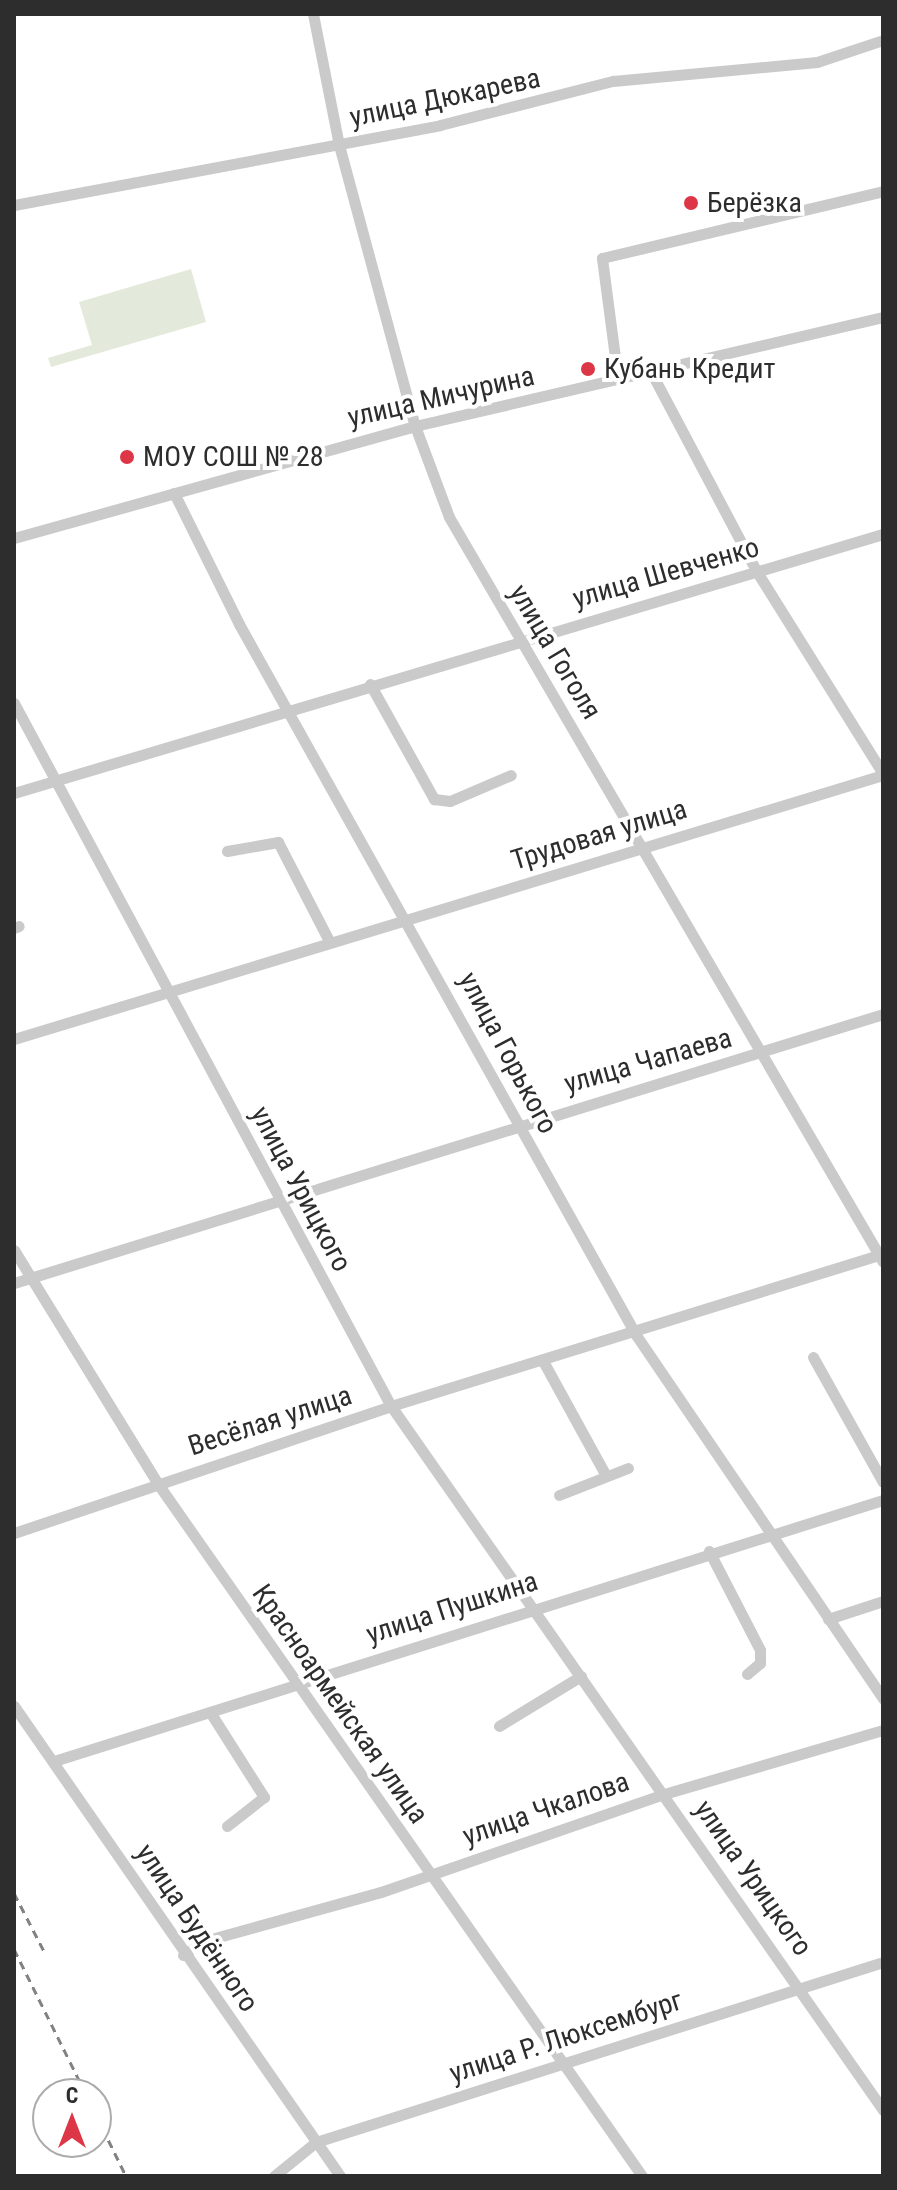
<!DOCTYPE html>
<meta charset="utf-8">
<style>
body{margin:0}
#map{position:relative;width:897px;height:2190px;overflow:hidden;background:#fff;font-family:"Roboto Condensed",sans-serif}
div>[style]{position:absolute}
[style*='--x']{left:calc(var(--x)*1px);top:calc(var(--y)*1px);width:calc(var(--w)*1px);rotate:calc(var(--a)*1deg)}
.green>*{inset:0;background:#e4eadb}
.minor>*{height:11px;margin:-5.5px;padding:0 5.5px;transform-origin:5.5px;border-radius:5.5px;background:#cacaca}
.rail>*{height:3px;margin-top:-1.5px;transform-origin:0;background:repeating-linear-gradient(90deg,#828282 0 8px,transparent 0 14px)}
.dots>*{width:22px;height:22px;translate:-50% -50%;box-sizing:border-box;border:4px solid #fff;border-radius:50%}
span{translate:-50% -50%;white-space:nowrap;text-align:center;line-height:1.15;-webkit-text-stroke:8px #fff;paint-order:stroke}
.street-label{font-size:28px;color:#2d2d2d}
.poi-label{font-size:28px;color:#2d2d2d}
.left{translate:0 -50%;text-align:left}
.frame{position:absolute;inset:0;border:16px solid #2d2d2d;pointer-events:none}
.north{position:absolute;left:32px;top:2078px;width:80px;height:80px;box-sizing:border-box;background:#fff;border:2px solid #ababab;border-radius:50%;rotate:0deg;font-size:22px;font-weight:700;line-height:32px;text-align:center;color:#2d2d2d}
.north::after{content:'';display:block;margin:auto;width:28px;height:36px;background:#dd3646;clip-path:polygon(50% 0,100% 100%,50% 72%,0 100%)}
</style>
<div id="map">
<div class="green">
<div style="clip-path:polygon(191px 269px,206px 322px,51px 367px,48px 358px,92px 345px,79px 302px)"></div>
</div>
<div class="minor">
<div style="--x:313;--y:14;--w:134;--a:78.8"></div>
<div style="--x:339;--y:145;--w:291;--a:74.9"></div>
<div style="--x:415;--y:426;--w:97;--a:69.5"></div>
<div style="--x:449;--y:517;--w:862;--a:59.78"></div>
<div style="--x:14;--y:205;--w:433;--a:-10.6"></div>
<div style="--x:440;--y:125;--w:179;--a:-14.3"></div>
<div style="--x:613;--y:81;--w:205;--a:-5.3"></div>
<div style="--x:817;--y:62;--w:70;--a:-18.4"></div>
<div style="--x:651;--y:372;--w:226;--a:62.1"></div>
<div style="--x:757;--y:572;--w:238;--a:58"></div>
<div style="--x:618;--y:380;--w:123;--a:-97.5"></div>
<div style="--x:602;--y:258;--w:289;--a:-13.4"></div>
<div style="--x:174;--y:493;--w:146;--a:63.6"></div>
<div style="--x:239;--y:624;--w:814;--a:60.82"></div>
<div style="--x:636;--y:1335;--w:440;--a:55.8"></div>
<div style="--x:14;--y:538;--w:416;--a:-15.6"></div>
<div style="--x:415;--y:426;--w:481;--a:-13.1"></div>
<div style="--x:370;--y:684;--w:132;--a:60.9"></div>
<div style="--x:434;--y:799;--w:16;--a:7"></div>
<div style="--x:450;--y:801;--w:66;--a:-23.1"></div>
<div style="--x:14;--y:703;--w:798;--a:61.8"></div>
<div style="--x:391;--y:1406;--w:859;--a:55.05"></div>
<div style="--x:14;--y:793;--w:907;--a:-16.6"></div>
<div style="--x:227;--y:851;--w:52;--a:-10"></div>
<div style="--x:278;--y:842;--w:111;--a:62.7"></div>
<div style="--x:14;--y:928;--w:5;--a:-22"></div>
<div style="--x:14;--y:1039;--w:908;--a:-16.9"></div>
<div style="--x:14;--y:1250;--w:275;--a:58.4"></div>
<div style="--x:158;--y:1484;--w:844;--a:55.03"></div>
<div style="--x:14;--y:1283;--w:910;--a:-17.2"></div>
<div style="--x:813;--y:1357;--w:143;--a:60.8"></div>
<div style="--x:543;--y:1361;--w:129;--a:61.2"></div>
<div style="--x:559;--y:1495;--w:74;--a:-21.4"></div>
<div style="--x:14;--y:1533;--w:398;--a:-18.6"></div>
<div style="--x:391;--y:1406;--w:514;--a:-17.2"></div>
<div style="--x:709;--y:1551;--w:111;--a:62.7"></div>
<div style="--x:760;--y:1650;--w:13;--a:90"></div>
<div style="--x:760;--y:1663;--w:17;--a:140"></div>
<div style="--x:828;--y:1619;--w:58;--a:-18.1"></div>
<div style="--x:14;--y:1706;--w:572;--a:55.25"></div>
<div style="--x:210;--y:1712;--w:101;--a:57.6"></div>
<div style="--x:264;--y:1797;--w:47;--a:141.9"></div>
<div style="--x:499;--y:1726;--w:96;--a:-31.4"></div>
<div style="--x:54;--y:1761;--w:869;--a:-17.48"></div>
<div style="--x:183;--y:1955;--w:25;--a:-34"></div>
<div style="--x:204;--y:1941;--w:184;--a:-15.5"></div>
<div style="--x:381;--y:1892;--w:299;--a:-19.1"></div>
<div style="--x:664;--y:1794;--w:228;--a:-16.3"></div>
<div style="--x:274;--y:2176;--w:54;--a:-39"></div>
<div style="--x:316;--y:2142;--w:595;--a:-17.61"></div>
</div>
<div class="rail">
<div style="--x:14;--y:1893;--w:65;--a:62.7"></div>
<div style="--x:14;--y:1949;--w:162;--a:63.6"></div>
<div style="--x:96;--y:2115;--w:68;--a:63.8"></div>
</div>
<div class="dots">
<div style="left:691px;top:203px;background:#dd3646"></div>
<div style="left:588px;top:369px;background:#dd3646"></div>
<div style="left:127px;top:457px;background:#dd3646"></div>
</div>
<div class="street-label">
<span style="left:445px;top:98px;rotate:-12deg">улица Дюкарева</span>
<span style="left:441px;top:397px;rotate:-13deg">улица Мичурина</span>
<span style="left:666px;top:573px;rotate:-16deg">улица Шевченко</span>
<span style="left:555px;top:652px;rotate:59deg">улица Гоголя</span>
<span style="left:599px;top:835px;rotate:-17deg">Трудовая улица</span>
<span style="left:508px;top:1053px;rotate:62deg">улица Горького</span>
<span style="left:648px;top:1061px;rotate:-16deg">улица Чапаева</span>
<span style="left:301px;top:1189px;rotate:62deg">улица Урицкого</span>
<span style="left:270px;top:1421px;rotate:-18deg">Весёлая улица</span>
<span style="left:452px;top:1608px;rotate:-18deg">улица Пушкина</span>
<span style="left:340px;top:1704px;rotate:55deg">Красноармейская улица</span>
<span style="left:546px;top:1809px;rotate:-19deg">улица Чкалова</span>
<span style="left:753px;top:1878px;rotate:55deg">улица Урицкого</span>
<span style="left:197px;top:1928px;rotate:56deg">улица Будённого</span>
<span style="left:566px;top:2037px;rotate:-18deg">улица Р. Люксембург</span>
</div>
<div class="poi-label">
<span class="left" style="left:707px;top:203px">Берёзка</span>
<span class="left" style="left:604px;top:369px">Кубань Кредит</span>
<span class="left" style="left:143px;top:457px">МОУ СОШ № 28</span>
</div>
<div class="frame"></div>
<div class="north">С</div>
</div>
